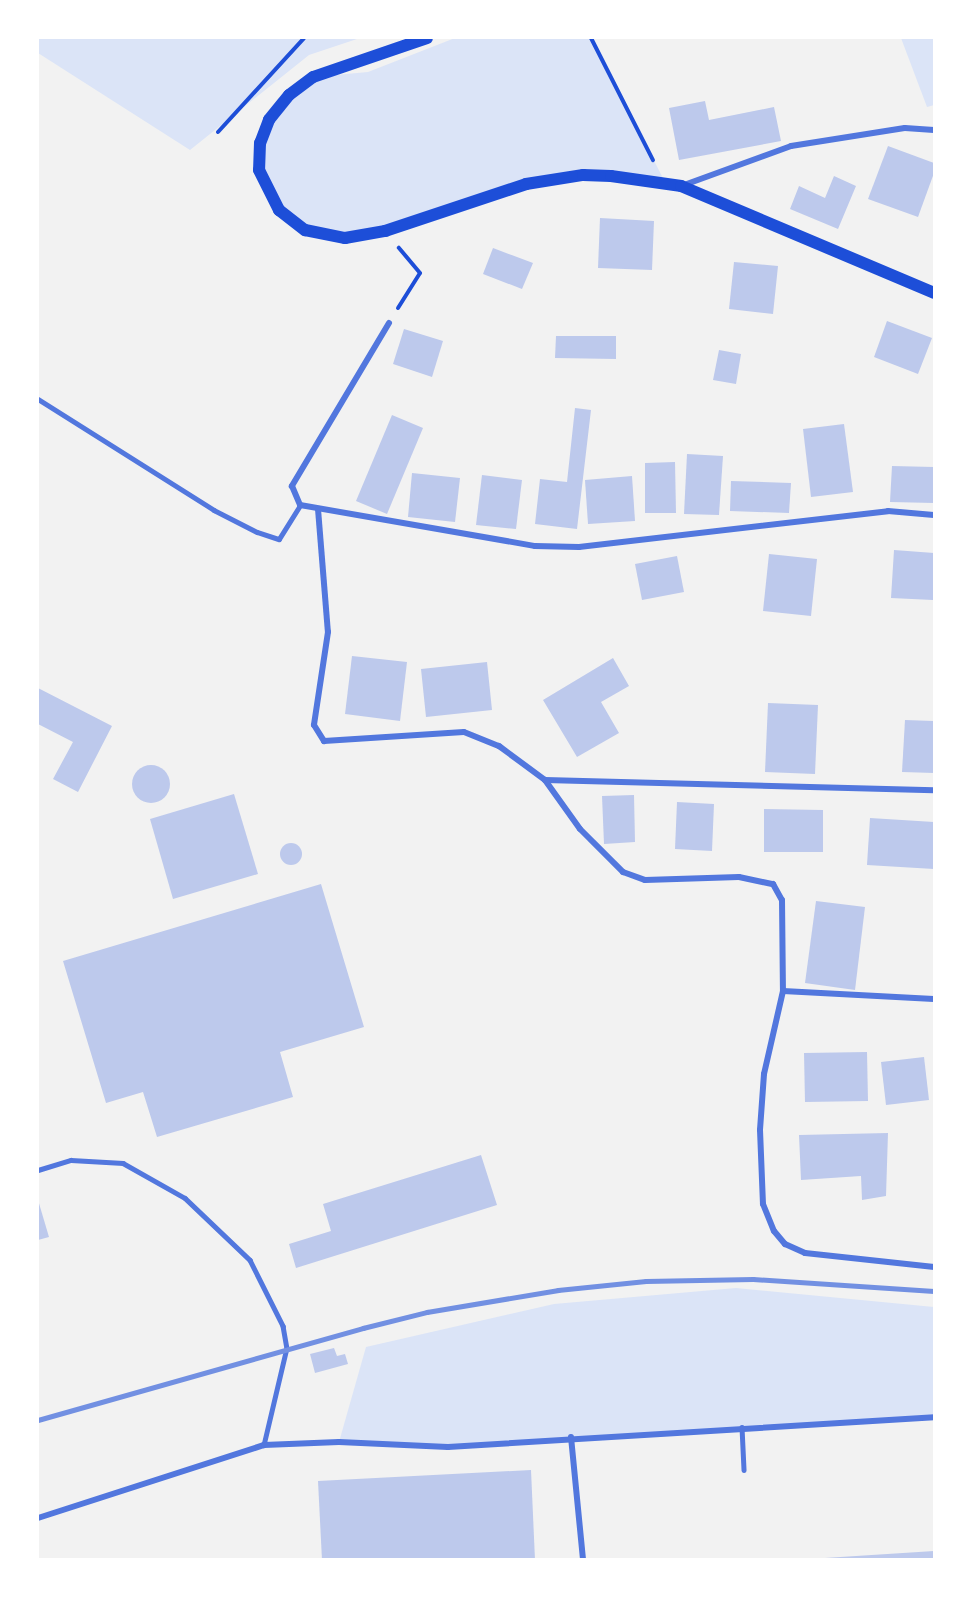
<!DOCTYPE html>
<style>
body{margin:0}
#map{position:relative;width:972px;height:1597px;overflow:hidden;background:#f2f2f2;font-family:Raleway,sans-serif}
div>[style]{position:absolute}
[style*='--x']{left:calc(var(--x)*1px);top:calc(var(--y)*1px);width:calc(var(--w)*1px);rotate:calc(var(--a)*1deg)}
.green>*{inset:0;background:#dbe4f7}
.building>*{inset:0;background:#bdc9ec}
.round{border-radius:50%}
.path>*{height:4px;margin:-2px;padding:0 2px;transform-origin:2px;border-radius:2px;background:#1d4ed8}
.service>*{height:4.5px;margin:-2.25px;padding:0 2.25px;transform-origin:2.25px;border-radius:2.25px;background:#5277de}
.minor>*{height:6px;margin:-3px;padding:0 3px;transform-origin:3px;border-radius:3px;background:#5277de}
.secondary>*{height:12px;margin:-6px;padding:0 6px;transform-origin:6px;border-radius:6px;background:#1d4ed8}
.rail>*{height:4.5px;margin:-2.25px;padding:0 2.25px;transform-origin:2.25px;border-radius:2.25px;background:#7290e2}
span{translate:-50% -50%;white-space:nowrap;text-align:center;line-height:1.15;-webkit-text-stroke:6px #fff;paint-order:stroke}
.frame{position:absolute;inset:0;border:39px solid #fff;pointer-events:none}
</style>
<div id="map">
<div class="green">
<div style="clip-path:polygon(38px 38px,360px 38px,309px 55px,190px 150px,38px 53px)"></div>
<div style="clip-path:polygon(455px 38px,591px 38px,666px 184px,554px 179px,345px 238px,305px 230px,266px 189px,260px 143px,269px 120px,313px 77px,368px 72px)"></div>
<div style="clip-path:polygon(901px 38px,934px 38px,934px 105px,927px 107px)"></div>
<div style="clip-path:polygon(736px 1288px,934px 1307px,934px 1417px,448px 1447px,339px 1442px,366px 1347px,554px 1304px)"></div>
</div>
<div class="building">
<div style="clip-path:polygon(705px 101px,709px 120px,774px 107px,781px 141px,679px 160px,669px 108px)"></div>
<div style="clip-path:polygon(888px 146px,934px 163px,934px 173px,918px 217px,868px 199px)"></div>
<div style="clip-path:polygon(834px 176px,856px 186px,838px 229px,790px 209px,799px 186px,825px 198px)"></div>
<div style="clip-path:polygon(600px 218px,654px 221px,652px 270px,598px 268px)"></div>
<div style="clip-path:polygon(493px 248px,533px 263px,522px 289px,483px 274px)"></div>
<div style="clip-path:polygon(734px 262px,778px 266px,773px 314px,729px 309px)"></div>
<div style="clip-path:polygon(887px 321px,932px 338px,918px 374px,874px 357px)"></div>
<div style="clip-path:polygon(404px 329px,443px 341px,432px 377px,393px 364px)"></div>
<div style="clip-path:polygon(556px 336px,616px 336px,616px 359px,555px 358px)"></div>
<div style="clip-path:polygon(719px 350px,741px 354px,736px 384px,713px 380px)"></div>
<div style="clip-path:polygon(575px 408px,591px 410px,577px 529px,535px 524px,540px 479px,567px 482px)"></div>
<div style="clip-path:polygon(392px 415px,423px 428px,387px 514px,356px 501px)"></div>
<div style="clip-path:polygon(844px 424px,853px 492px,811px 497px,803px 429px)"></div>
<div style="clip-path:polygon(687px 454px,723px 456px,719px 515px,684px 514px)"></div>
<div style="clip-path:polygon(675px 462px,676px 513px,645px 513px,645px 463px)"></div>
<div style="clip-path:polygon(892px 466px,934px 467px,934px 503px,890px 502px)"></div>
<div style="clip-path:polygon(412px 473px,460px 478px,455px 522px,408px 517px)"></div>
<div style="clip-path:polygon(482px 475px,522px 480px,516px 529px,476px 525px)"></div>
<div style="clip-path:polygon(632px 476px,635px 521px,588px 524px,585px 480px)"></div>
<div style="clip-path:polygon(731px 481px,791px 483px,789px 513px,730px 511px)"></div>
<div style="clip-path:polygon(894px 550px,934px 553px,933px 600px,891px 598px)"></div>
<div style="clip-path:polygon(769px 554px,817px 559px,811px 616px,763px 611px)"></div>
<div style="clip-path:polygon(677px 556px,684px 592px,642px 600px,635px 564px)"></div>
<div style="clip-path:polygon(352px 656px,407px 662px,400px 721px,345px 714px)"></div>
<div style="clip-path:polygon(613px 658px,629px 686px,601px 702px,619px 733px,577px 757px,543px 700px)"></div>
<div style="clip-path:polygon(487px 662px,492px 710px,426px 717px,421px 669px)"></div>
<div style="clip-path:polygon(38px 688px,112px 726px,78px 792px,53px 779px,73px 742px,38px 724px)"></div>
<div style="clip-path:polygon(768px 703px,818px 705px,815px 774px,765px 772px)"></div>
<div style="clip-path:polygon(905px 720px,934px 721px,934px 773px,902px 772px)"></div>
<div class="round" style="left:132px;top:765px;width:38px;height:38px"></div>
<div style="clip-path:polygon(234px 794px,258px 874px,173px 899px,150px 819px)"></div>
<div style="clip-path:polygon(634px 795px,635px 842px,604px 844px,602px 796px)"></div>
<div style="clip-path:polygon(677px 802px,714px 804px,712px 851px,675px 849px)"></div>
<div style="clip-path:polygon(764px 809px,823px 810px,823px 852px,764px 852px)"></div>
<div style="clip-path:polygon(870px 818px,934px 822px,934px 869px,867px 865px)"></div>
<div class="round" style="left:280px;top:843px;width:22px;height:22px"></div>
<div style="clip-path:polygon(321px 884px,364px 1027px,280px 1052px,293px 1097px,157px 1137px,143px 1092px,106px 1103px,63px 961px)"></div>
<div style="clip-path:polygon(816px 901px,865px 907px,855px 990px,805px 983px)"></div>
<div style="clip-path:polygon(867px 1052px,868px 1101px,805px 1102px,804px 1053px)"></div>
<div style="clip-path:polygon(924px 1057px,929px 1100px,886px 1105px,881px 1062px)"></div>
<div style="clip-path:polygon(888px 1133px,886px 1196px,862px 1200px,861px 1176px,801px 1180px,799px 1135px)"></div>
<div style="clip-path:polygon(481px 1155px,497px 1205px,296px 1268px,289px 1244px,331px 1231px,323px 1204px)"></div>
<div style="clip-path:polygon(38px 1200px,49px 1237px,38px 1240px)"></div>
<div style="clip-path:polygon(334px 1348px,337px 1356px,345px 1354px,348px 1364px,315px 1373px,310px 1354px)"></div>
<div style="clip-path:polygon(531px 1470px,535px 1560px,322px 1560px,318px 1481px)"></div>
<div style="clip-path:polygon(934px 1551px,934px 1560px,825px 1560px,825px 1558px)"></div>
</div>
<div class="path">
<div style="--x:591;--y:38;--w:137;--a:63.1"></div>
<div style="--x:218;--y:132;--w:127;--a:-47.5"></div>
<div style="--x:398;--y:308;--w:41;--a:-57.8"></div>
<div style="--x:420;--y:273;--w:33;--a:-130"></div>
</div>
<div class="service">
<div style="--x:38;--y:399;--w:208;--a:32.2"></div>
<div style="--x:214;--y:510;--w:48;--a:27.1"></div>
<div style="--x:257;--y:532;--w:23;--a:18"></div>
<div style="--x:279;--y:539;--w:40;--a:-58"></div>
<div style="--x:38;--y:1170;--w:34;--a:-17"></div>
<div style="--x:71;--y:1160;--w:52;--a:3.3"></div>
<div style="--x:123;--y:1163;--w:71;--a:29.4"></div>
<div style="--x:185;--y:1198;--w:90;--a:43.6"></div>
<div style="--x:250;--y:1260;--w:74;--a:63.4"></div>
<div style="--x:283;--y:1326;--w:22;--a:80"></div>
<div style="--x:287;--y:1348;--w:100;--a:103.3"></div>
<div style="--x:742;--y:1427;--w:43;--a:87.3"></div>
</div>
<div class="minor">
<div style="--x:684;--y:185;--w:114;--a:-20"></div>
<div style="--x:791;--y:146;--w:115;--a:-9"></div>
<div style="--x:905;--y:128;--w:29;--a:4"></div>
<div style="--x:389;--y:323;--w:190;--a:120.8"></div>
<div style="--x:292;--y:486;--w:21;--a:67"></div>
<div style="--x:300;--y:505;--w:239;--a:9.9"></div>
<div style="--x:535;--y:546;--w:44;--a:1.3"></div>
<div style="--x:579;--y:547;--w:311;--a:-6.6"></div>
<div style="--x:888;--y:511;--w:46;--a:5"></div>
<div style="--x:318;--y:509;--w:123;--a:85.4"></div>
<div style="--x:328;--y:632;--w:94;--a:98.6"></div>
<div style="--x:314;--y:725;--w:19;--a:58"></div>
<div style="--x:324;--y:741;--w:140;--a:-3.7"></div>
<div style="--x:464;--y:732;--w:38;--a:22"></div>
<div style="--x:499;--y:746;--w:57;--a:36.5"></div>
<div style="--x:545;--y:780;--w:389;--a:1.5"></div>
<div style="--x:545;--y:780;--w:60;--a:54.5"></div>
<div style="--x:580;--y:829;--w:61;--a:45"></div>
<div style="--x:623;--y:872;--w:23;--a:20"></div>
<div style="--x:645;--y:880;--w:94;--a:-1.8"></div>
<div style="--x:739;--y:877;--w:35;--a:12"></div>
<div style="--x:773;--y:884;--w:18;--a:61"></div>
<div style="--x:782;--y:900;--w:91;--a:89.4"></div>
<div style="--x:783;--y:991;--w:85;--a:102.9"></div>
<div style="--x:764;--y:1074;--w:56;--a:94.1"></div>
<div style="--x:760;--y:1130;--w:74;--a:87.7"></div>
<div style="--x:763;--y:1204;--w:29;--a:68"></div>
<div style="--x:774;--y:1231;--w:17;--a:50"></div>
<div style="--x:785;--y:1244;--w:22;--a:24"></div>
<div style="--x:805;--y:1253;--w:130;--a:6.2"></div>
<div style="--x:783;--y:991;--w:151;--a:3"></div>
<div style="--x:571;--y:1437;--w:124;--a:84.4"></div>
<div style="--x:38;--y:1518;--w:237;--a:-17.9"></div>
<div style="--x:264;--y:1445;--w:75;--a:-2.3"></div>
<div style="--x:339;--y:1442;--w:109;--a:2.6"></div>
<div style="--x:448;--y:1447;--w:487;--a:-3.5"></div>
</div>
<div class="secondary">
<div style="--x:427;--y:38;--w:120;--a:161.1"></div>
<div style="--x:313;--y:77;--w:30;--a:143"></div>
<div style="--x:289;--y:95;--w:32;--a:129"></div>
<div style="--x:269;--y:120;--w:25;--a:111"></div>
<div style="--x:260;--y:143;--w:27;--a:92"></div>
<div style="--x:259;--y:170;--w:45;--a:63.4"></div>
<div style="--x:279;--y:210;--w:33;--a:38"></div>
<div style="--x:305;--y:230;--w:41;--a:11.3"></div>
<div style="--x:345;--y:238;--w:41;--a:-9.9"></div>
<div style="--x:385;--y:231;--w:149;--a:-18.4"></div>
<div style="--x:526;--y:184;--w:58;--a:-9"></div>
<div style="--x:583;--y:175;--w:28;--a:2"></div>
<div style="--x:611;--y:176;--w:71;--a:8.1"></div>
<div style="--x:681;--y:186;--w:275;--a:22.9"></div>
</div>
<div class="rail">
<div style="--x:38;--y:1420;--w:338;--a:-15.8"></div>
<div style="--x:363;--y:1328;--w:66;--a:-14"></div>
<div style="--x:427;--y:1312;--w:133;--a:-9.5"></div>
<div style="--x:558;--y:1290;--w:88;--a:-5.8"></div>
<div style="--x:646;--y:1281;--w:107;--a:-1.1"></div>
<div style="--x:753;--y:1279;--w:181;--a:3.8"></div>
</div>
<div class="frame"></div>
</div>
